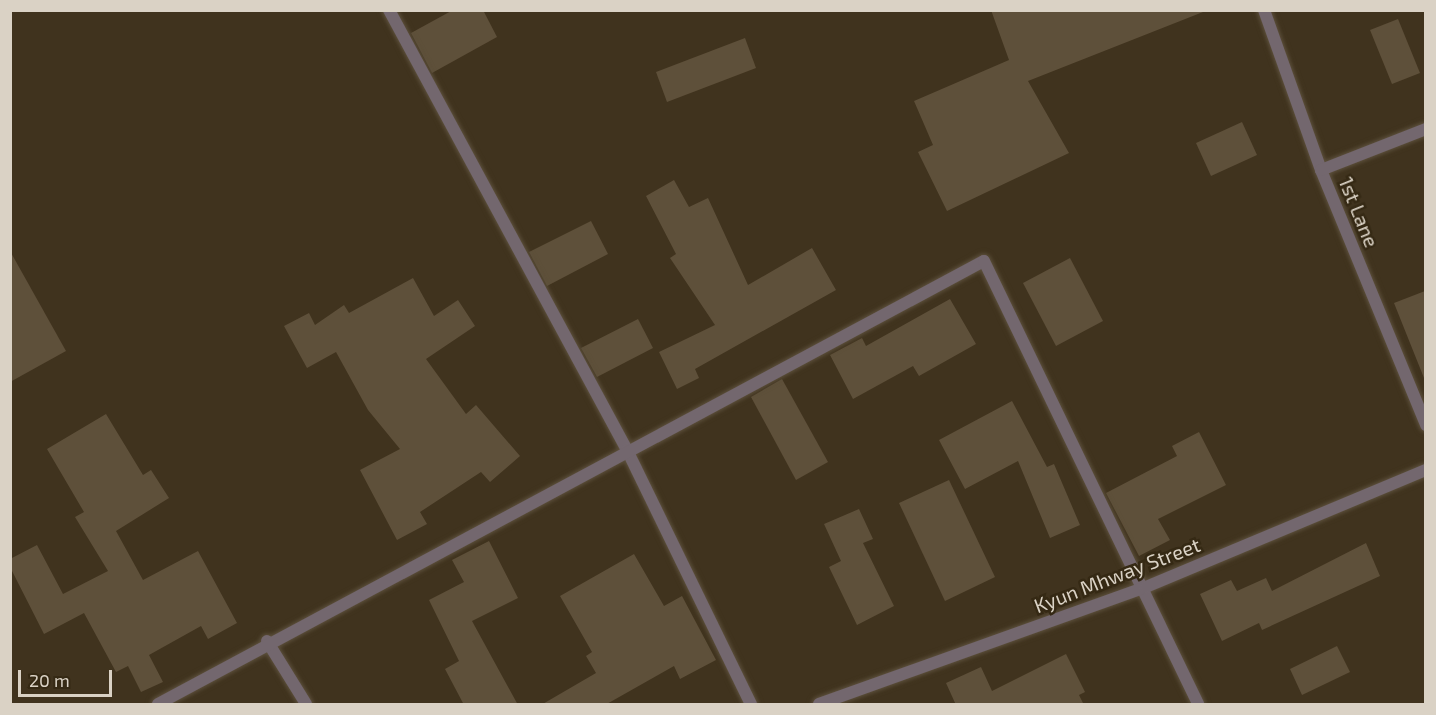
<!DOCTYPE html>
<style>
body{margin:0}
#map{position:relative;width:1436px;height:715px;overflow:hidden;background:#40331e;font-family:"Exo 2",sans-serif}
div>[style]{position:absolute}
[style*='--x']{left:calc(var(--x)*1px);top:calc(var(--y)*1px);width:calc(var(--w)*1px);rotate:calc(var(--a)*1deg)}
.building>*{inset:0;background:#5e503a}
.roads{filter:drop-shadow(0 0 2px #5c503c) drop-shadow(0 0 2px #5c503c)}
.minor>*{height:12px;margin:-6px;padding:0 6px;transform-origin:6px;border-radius:6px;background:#73676e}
.tertiary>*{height:12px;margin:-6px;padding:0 6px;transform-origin:6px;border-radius:6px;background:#73676e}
span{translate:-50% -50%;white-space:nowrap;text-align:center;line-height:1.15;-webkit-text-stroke:5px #352914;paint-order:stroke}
.street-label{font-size:20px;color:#dad2c5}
.frame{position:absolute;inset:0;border:12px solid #dad2c5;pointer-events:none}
.scale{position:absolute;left:18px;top:670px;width:94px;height:27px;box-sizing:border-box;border:3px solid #dad2c5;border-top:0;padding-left:8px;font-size:18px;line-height:21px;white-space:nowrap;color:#dad2c5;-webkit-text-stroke:4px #352914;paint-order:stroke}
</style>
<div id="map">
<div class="building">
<div style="clip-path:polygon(453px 10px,483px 10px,497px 37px,432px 73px,411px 33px)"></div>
<div style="clip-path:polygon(991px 10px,1203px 10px,1203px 12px,1028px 81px,1069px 153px,947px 211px,918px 152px,933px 145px,914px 101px,1009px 60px)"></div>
<div style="clip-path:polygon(1398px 19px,1420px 73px,1392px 84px,1370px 30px)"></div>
<div style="clip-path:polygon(745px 38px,756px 68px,667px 102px,656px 72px)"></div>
<div style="clip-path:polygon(1242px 122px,1257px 155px,1211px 176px,1196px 143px)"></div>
<div style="clip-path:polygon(674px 180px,689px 207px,708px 198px,748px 285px,812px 248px,836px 290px,695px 369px,699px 378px,677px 389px,659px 352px,715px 325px,670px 258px,676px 254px,646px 196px)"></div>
<div style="clip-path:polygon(591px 221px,608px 254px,547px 286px,529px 252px)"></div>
<div style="clip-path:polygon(10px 251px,66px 351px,10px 382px)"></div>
<div style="clip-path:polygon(1070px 258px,1103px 321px,1056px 346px,1023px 283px)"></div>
<div style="clip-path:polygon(413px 278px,434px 316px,458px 300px,475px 326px,426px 359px,466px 414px,476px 405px,520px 456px,490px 482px,481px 472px,420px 512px,427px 524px,397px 540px,360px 470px,400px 449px,368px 410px,336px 352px,307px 368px,284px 326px,309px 313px,315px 325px,344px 305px,349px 313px)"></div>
<div style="clip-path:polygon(1425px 291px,1425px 378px,1424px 378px,1394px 303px)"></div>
<div style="clip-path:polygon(950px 299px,976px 344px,919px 376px,913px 366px,853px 399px,830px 355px,862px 338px,866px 346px)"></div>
<div style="clip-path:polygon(638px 319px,653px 348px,597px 377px,581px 348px)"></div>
<div style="clip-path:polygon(782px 379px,828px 462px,796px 480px,751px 397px)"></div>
<div style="clip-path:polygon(1012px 401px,1047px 467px,1054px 464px,1080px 525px,1050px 538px,1018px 461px,965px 489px,939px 440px)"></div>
<div style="clip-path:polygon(106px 414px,143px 475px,151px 470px,169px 498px,116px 531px,143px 580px,198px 551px,237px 623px,208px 639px,201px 626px,149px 655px,163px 682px,141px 692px,128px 666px,116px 672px,84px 613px,44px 634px,10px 567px,10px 559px,37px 545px,63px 594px,108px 571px,75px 517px,84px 512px,47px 449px)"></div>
<div style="clip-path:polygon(1199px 432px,1226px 485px,1158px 519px,1170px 540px,1139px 556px,1106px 493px,1177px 456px,1172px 446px)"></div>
<div style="clip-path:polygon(949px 480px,995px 577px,945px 601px,899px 503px)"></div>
<div style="clip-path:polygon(859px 509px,873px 539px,863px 543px,894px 606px,857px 625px,829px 567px,841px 561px,824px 524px)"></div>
<div style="clip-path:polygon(489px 541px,518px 598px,472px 621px,518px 705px,464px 705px,445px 669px,459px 661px,429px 600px,464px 582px,452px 560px)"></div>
<div style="clip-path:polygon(1366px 543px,1380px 576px,1262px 630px,1259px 623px,1222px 641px,1200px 594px,1231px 580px,1237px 591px,1266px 578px,1272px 591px)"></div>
<div style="clip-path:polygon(634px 554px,664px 606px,682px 596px,716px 660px,680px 679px,674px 666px,605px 705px,541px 705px,596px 673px,586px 656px,592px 652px,560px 596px)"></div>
<div style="clip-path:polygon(1337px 646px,1350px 672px,1302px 695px,1290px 669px)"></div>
<div style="clip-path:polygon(1066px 654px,1085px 692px,1079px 695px,1084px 705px,956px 705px,946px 683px,981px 667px,992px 691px)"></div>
</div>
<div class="roads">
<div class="minor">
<div style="--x:389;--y:10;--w:500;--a:61.59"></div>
<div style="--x:627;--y:450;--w:283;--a:64"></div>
<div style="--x:1264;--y:10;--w:170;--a:70.4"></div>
<div style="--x:1321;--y:170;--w:276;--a:67.6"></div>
<div style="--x:1321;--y:170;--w:113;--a:-21.3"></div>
<div style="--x:267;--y:641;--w:74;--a:58.2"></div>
<div style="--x:158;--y:704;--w:937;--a:-28.21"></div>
<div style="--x:984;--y:261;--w:492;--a:64.2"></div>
</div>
<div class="tertiary">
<div style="--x:819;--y:704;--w:347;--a:-19.7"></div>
<div style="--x:1146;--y:587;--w:303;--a:-22.7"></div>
</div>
</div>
<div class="street-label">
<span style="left:1359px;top:212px;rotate:68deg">1st Lane</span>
<span style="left:1117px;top:575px;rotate:-21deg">Kyun Mhway Street</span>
</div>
<div class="frame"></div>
<div class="scale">20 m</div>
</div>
